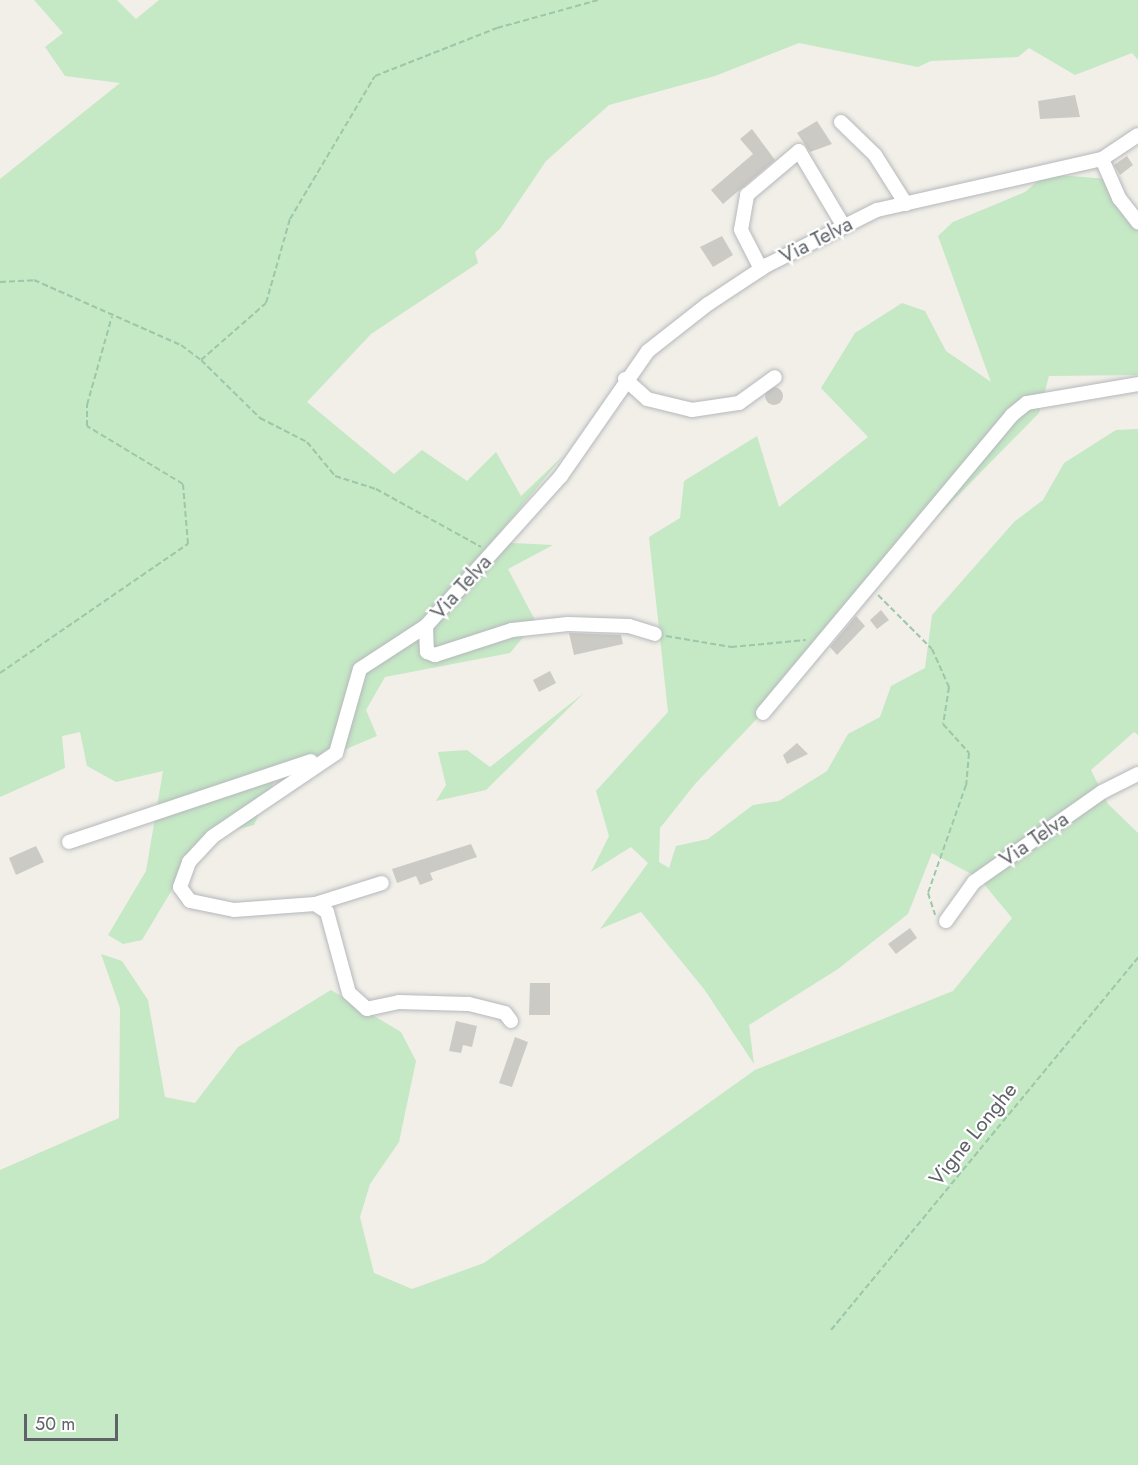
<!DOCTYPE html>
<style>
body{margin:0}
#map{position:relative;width:1138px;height:1465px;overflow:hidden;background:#f1efe8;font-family:Jost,sans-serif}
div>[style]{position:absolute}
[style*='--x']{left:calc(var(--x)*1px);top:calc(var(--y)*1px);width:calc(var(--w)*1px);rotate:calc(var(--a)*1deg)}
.green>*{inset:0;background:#c5e8c5}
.building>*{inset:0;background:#cccac5}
.round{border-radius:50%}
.path>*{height:2px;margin-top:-1px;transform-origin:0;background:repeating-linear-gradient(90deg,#9cc7a9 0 6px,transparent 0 9px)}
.roads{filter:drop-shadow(0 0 2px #b5b8bc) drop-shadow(0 0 2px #b5b8bc)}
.minor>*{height:14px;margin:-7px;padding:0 7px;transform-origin:7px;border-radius:7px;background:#fff}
span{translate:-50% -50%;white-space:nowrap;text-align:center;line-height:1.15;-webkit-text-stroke:4.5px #fff;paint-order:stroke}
.street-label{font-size:21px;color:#5f6368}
.scale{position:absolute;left:24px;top:1414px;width:94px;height:27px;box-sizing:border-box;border:3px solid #5f6368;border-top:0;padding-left:8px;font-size:18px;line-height:21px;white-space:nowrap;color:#5f6368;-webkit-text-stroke:4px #fff;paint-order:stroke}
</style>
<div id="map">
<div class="green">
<div style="clip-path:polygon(34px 0,117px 0,136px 19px,159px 0,1138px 0,1138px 60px,1132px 53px,1075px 75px,1029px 48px,1018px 57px,931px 61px,918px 67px,799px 43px,715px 76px,609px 105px,546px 161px,500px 229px,475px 252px,478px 263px,371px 334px,307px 402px,394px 474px,422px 450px,467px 481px,496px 452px,521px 496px,564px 455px,492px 542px,553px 545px,508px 569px,536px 622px,510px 653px,385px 677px,366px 710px,377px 736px,275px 779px,254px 825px,203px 838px,142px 940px,123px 944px,108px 935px,146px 871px,163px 771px,116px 782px,87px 766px,80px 732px,62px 736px,65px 768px,0 797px,0 179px,120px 83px,65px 76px,45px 47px,63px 33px)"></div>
<div style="clip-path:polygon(1046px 174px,1108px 179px,1113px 203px,1138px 217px,1138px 375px,1049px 376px,1039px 413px,869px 586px,786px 688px,695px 784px,660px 828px,659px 862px,669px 868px,676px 846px,708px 839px,753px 805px,779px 801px,827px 771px,848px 734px,880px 717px,891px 686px,925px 668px,932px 615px,1014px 522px,1043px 500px,1064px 463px,1116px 430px,1138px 429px,1138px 735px,1134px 732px,1091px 770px,1108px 804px,1138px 833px,1138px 1465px,0 1465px,0 1170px,119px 1118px,120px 1008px,101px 954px,122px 961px,148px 1000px,165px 1097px,195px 1103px,238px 1047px,331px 990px,401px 1032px,416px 1061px,399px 1142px,370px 1184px,360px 1217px,374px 1273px,412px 1289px,484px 1263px,755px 1070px,953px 991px,1012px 918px,979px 878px,932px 853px,908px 914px,838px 969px,749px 1025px,754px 1064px,704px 989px,641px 912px,600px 929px,648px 863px,631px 847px,591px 872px,609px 836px,596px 791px,668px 712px,649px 537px,680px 518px,684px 481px,757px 436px,779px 507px,868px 437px,821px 388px,855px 333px,902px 303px,925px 311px,946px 351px,991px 382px,938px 236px,953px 222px,1025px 192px)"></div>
<div style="clip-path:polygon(584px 693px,486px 790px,436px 801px,446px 785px,438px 752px,467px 750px,490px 767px)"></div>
</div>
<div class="building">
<div style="clip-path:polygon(1075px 95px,1080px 117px,1040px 119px,1038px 101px)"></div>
<div style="clip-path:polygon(817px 121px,832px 144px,810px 152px,797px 133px)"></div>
<div style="clip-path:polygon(752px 129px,775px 160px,723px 204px,711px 190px,753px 154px,740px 139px)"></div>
<div style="clip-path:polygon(1127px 156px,1133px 165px,1120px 175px,1114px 165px)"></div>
<div style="clip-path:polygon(722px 236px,733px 255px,713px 267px,700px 247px)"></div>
<div class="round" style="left:765px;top:387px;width:18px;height:18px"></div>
<div style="clip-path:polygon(881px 610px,889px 620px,877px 629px,870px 620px)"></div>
<div style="clip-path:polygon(856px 616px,865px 626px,837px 655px,830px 647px)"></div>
<div style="clip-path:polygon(569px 633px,621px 635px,623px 644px,574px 655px)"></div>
<div style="clip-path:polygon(550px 671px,556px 683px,539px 692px,533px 680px)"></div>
<div style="clip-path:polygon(797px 743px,808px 754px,787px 764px,783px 755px)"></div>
<div style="clip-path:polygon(471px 844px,477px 857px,430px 873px,433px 880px,420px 885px,416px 876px,397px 883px,392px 869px)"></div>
<div style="clip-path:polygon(36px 846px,44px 862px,16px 875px,9px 858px)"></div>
<div style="clip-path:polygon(910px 928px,917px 938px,896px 954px,888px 944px)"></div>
<div style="clip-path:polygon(530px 983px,550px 983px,550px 1015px,529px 1015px)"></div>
<div style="clip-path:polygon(456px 1021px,477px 1026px,472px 1047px,463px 1045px,461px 1053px,449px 1051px)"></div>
<div style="clip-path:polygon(515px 1037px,528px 1042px,512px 1087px,499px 1083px)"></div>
</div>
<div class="path">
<div style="--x:0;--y:282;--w:34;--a:-3"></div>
<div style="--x:34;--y:280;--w:161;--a:23.9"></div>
<div style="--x:181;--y:345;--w:25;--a:37"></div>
<div style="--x:201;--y:360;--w:86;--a:-41.2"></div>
<div style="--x:266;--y:303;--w:87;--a:-74.1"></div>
<div style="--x:290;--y:219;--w:166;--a:-59.3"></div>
<div style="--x:375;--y:76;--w:131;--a:-21.5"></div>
<div style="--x:497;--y:28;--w:105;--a:-15.5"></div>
<div style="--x:201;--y:360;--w:83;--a:44.5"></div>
<div style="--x:260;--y:418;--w:53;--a:27.1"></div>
<div style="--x:307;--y:442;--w:44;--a:50.5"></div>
<div style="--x:335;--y:476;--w:43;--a:17.6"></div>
<div style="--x:376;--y:489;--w:120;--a:28.9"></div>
<div style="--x:878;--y:595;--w:76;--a:45"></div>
<div style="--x:932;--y:649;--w:42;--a:65.9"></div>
<div style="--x:949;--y:687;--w:37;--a:99"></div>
<div style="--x:943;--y:724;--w:39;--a:48"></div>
<div style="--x:969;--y:753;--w:32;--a:95"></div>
<div style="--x:966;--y:785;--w:114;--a:109.4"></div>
<div style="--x:928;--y:893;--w:23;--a:72"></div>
<div style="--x:666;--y:636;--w:66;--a:9.6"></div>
<div style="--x:731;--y:647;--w:75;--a:-5.3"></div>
<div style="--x:0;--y:673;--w:228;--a:-34.5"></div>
<div style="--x:188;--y:544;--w:60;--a:-94.8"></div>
<div style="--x:183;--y:484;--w:112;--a:-148.9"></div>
<div style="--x:87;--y:426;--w:21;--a:-90"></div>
<div style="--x:87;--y:405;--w:92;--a:-74.3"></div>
<div style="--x:831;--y:1330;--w:483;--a:-50.5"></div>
</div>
<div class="roads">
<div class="minor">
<div style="--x:841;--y:122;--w:47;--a:44.1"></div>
<div style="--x:875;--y:155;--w:58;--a:57.7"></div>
<div style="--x:1102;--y:159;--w:43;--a:66.4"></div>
<div style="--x:1119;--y:198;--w:31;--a:52"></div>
<div style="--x:761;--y:269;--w:44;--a:-117.1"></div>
<div style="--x:741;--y:230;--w:36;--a:-80"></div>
<div style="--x:747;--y:195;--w:68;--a:-40.2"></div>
<div style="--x:799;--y:151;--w:86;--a:59.3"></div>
<div style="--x:625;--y:379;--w:30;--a:42"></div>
<div style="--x:647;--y:399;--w:46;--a:13.7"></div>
<div style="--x:692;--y:410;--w:48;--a:-8.5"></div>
<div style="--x:739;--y:403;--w:44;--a:-35.8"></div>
<div style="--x:426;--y:626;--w:26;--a:88"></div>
<div style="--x:427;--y:652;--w:9;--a:21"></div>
<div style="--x:435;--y:655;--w:81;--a:-18"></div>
<div style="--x:512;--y:630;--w:56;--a:-6.1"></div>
<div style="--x:568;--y:624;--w:61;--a:1.9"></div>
<div style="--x:629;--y:626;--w:27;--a:17"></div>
<div style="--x:763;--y:713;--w:388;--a:-50.1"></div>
<div style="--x:1012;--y:415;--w:19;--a:-39"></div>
<div style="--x:1027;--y:403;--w:113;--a:-9.7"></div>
<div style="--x:69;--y:842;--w:255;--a:-18.5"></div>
<div style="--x:315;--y:904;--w:70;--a:-17.4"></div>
<div style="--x:946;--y:921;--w:48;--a:-54.3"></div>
<div style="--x:974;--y:882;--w:156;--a:-35.1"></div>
<div style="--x:1102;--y:792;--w:40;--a:-26.6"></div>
<div style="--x:511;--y:1021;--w:10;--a:-127"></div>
<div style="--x:505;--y:1013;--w:38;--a:-166"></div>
<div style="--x:468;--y:1004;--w:69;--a:-178.3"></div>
<div style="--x:399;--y:1002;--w:33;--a:168"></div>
<div style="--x:367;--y:1009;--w:24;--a:-138"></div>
<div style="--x:349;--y:993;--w:84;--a:-105.2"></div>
<div style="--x:327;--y:912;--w:14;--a:-146"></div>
<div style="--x:315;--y:904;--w:81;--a:175.8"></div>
<div style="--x:234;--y:910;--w:45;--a:-168.4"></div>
<div style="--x:190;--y:901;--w:17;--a:-126"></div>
<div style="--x:180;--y:887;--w:27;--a:-70"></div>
<div style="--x:189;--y:862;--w:34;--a:-47"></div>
<div style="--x:212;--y:837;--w:150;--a:-34.1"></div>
<div style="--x:336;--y:753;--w:87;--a:-74.1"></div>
<div style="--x:360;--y:669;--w:79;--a:-33.1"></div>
<div style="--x:426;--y:626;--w:202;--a:-48"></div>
<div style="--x:561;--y:476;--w:152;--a:-55.2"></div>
<div style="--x:648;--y:351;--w:76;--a:-38.1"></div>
<div style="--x:708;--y:304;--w:71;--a:-33.5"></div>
<div style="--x:767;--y:265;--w:123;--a:-26.6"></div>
<div style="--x:877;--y:210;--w:231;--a:-12.8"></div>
<div style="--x:1102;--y:159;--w:43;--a:-33.7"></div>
</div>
</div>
<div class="street-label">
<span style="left:816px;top:240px;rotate:-27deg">Via Telva</span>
<span style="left:461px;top:587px;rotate:-48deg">Via Telva</span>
<span style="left:1034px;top:839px;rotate:-35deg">Via Telva</span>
<span style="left:973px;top:1134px;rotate:-51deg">Vigne Longhe</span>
</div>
<div class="scale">50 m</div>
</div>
